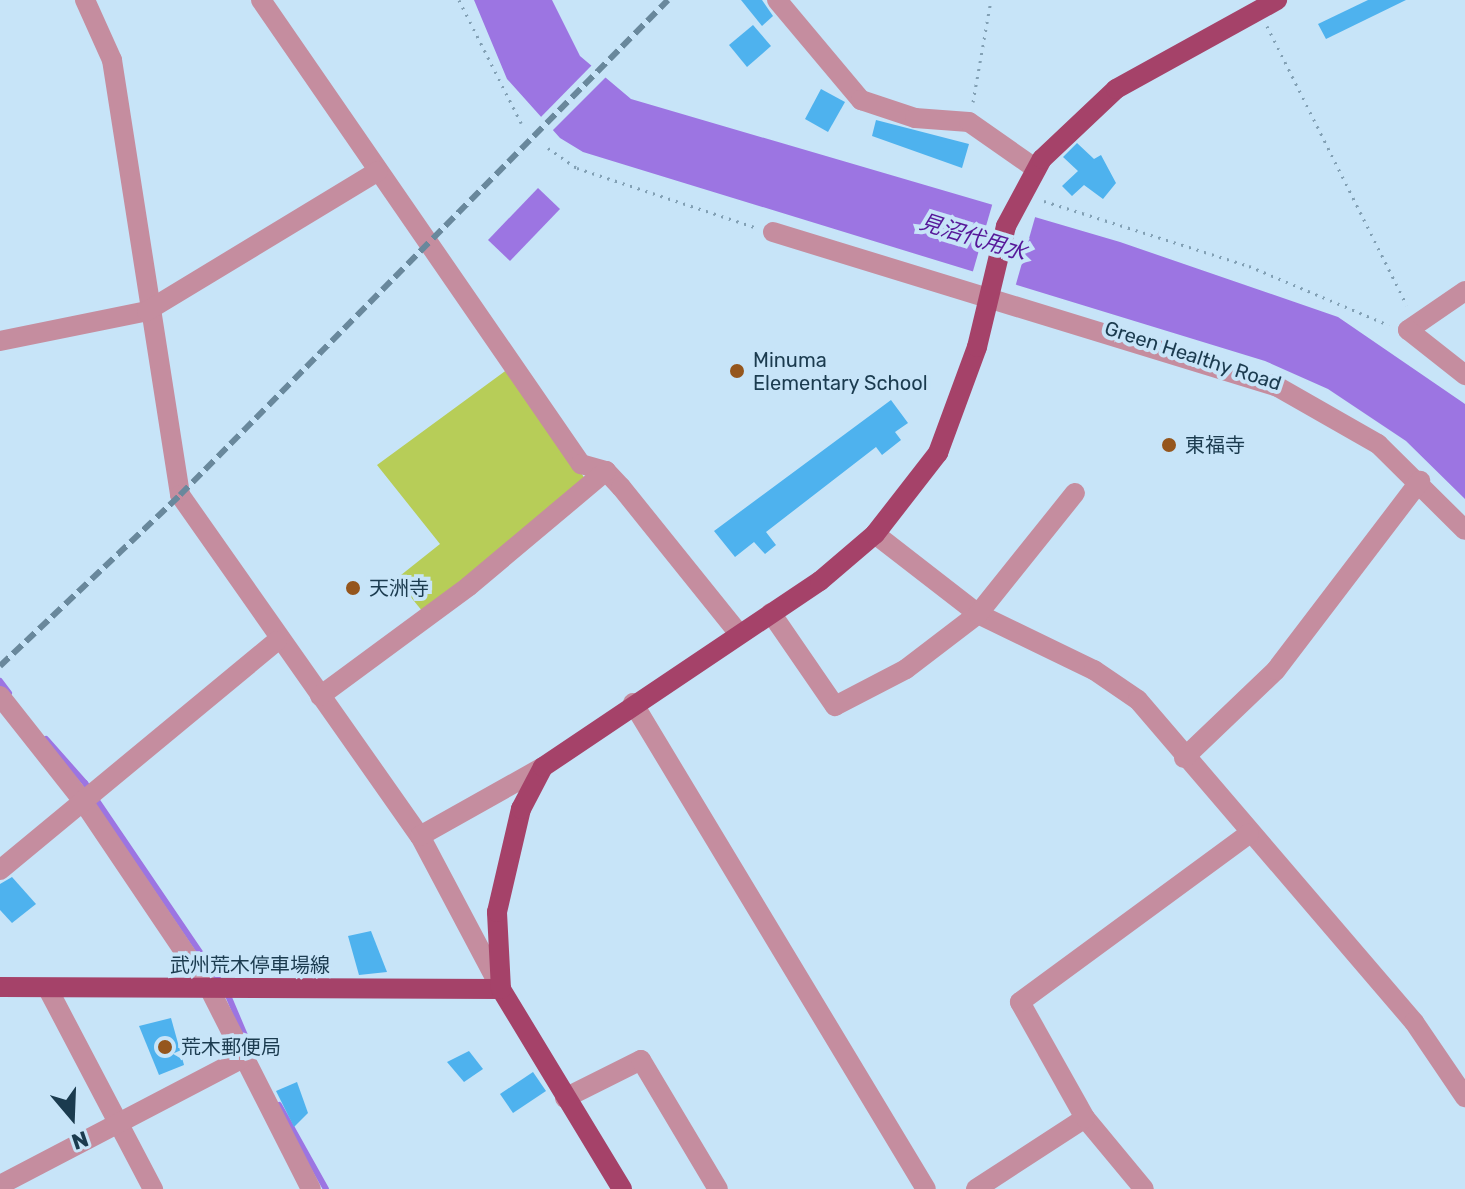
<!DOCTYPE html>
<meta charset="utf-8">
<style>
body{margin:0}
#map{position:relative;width:1465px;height:1189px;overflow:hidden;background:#c7e4f8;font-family:Rubik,"Noto Sans JP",sans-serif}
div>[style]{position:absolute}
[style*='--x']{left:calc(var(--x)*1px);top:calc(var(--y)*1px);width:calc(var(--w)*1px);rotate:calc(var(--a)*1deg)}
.green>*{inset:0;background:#b7cd58}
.water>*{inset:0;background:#9c75e2}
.pier>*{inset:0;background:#c7e4f8}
.stream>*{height:6px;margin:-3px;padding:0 3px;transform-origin:3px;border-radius:3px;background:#9c75e2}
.building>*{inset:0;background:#4eb2ee}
.path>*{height:3px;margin-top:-1.5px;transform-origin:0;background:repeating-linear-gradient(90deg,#82a0b4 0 2px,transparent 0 8px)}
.minor>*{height:20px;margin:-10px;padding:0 10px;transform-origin:10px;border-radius:10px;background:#c58d9f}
.major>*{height:20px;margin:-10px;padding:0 10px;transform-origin:10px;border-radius:10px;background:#a54269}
.rail>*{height:6px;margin-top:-3px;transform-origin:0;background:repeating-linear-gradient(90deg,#69889c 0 12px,transparent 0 18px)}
.dots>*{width:22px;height:22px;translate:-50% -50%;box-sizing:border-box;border:4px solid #c7e4f8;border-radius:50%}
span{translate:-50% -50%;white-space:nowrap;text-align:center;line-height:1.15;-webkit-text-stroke:8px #c7e4f8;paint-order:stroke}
.street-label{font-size:20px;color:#1b3b4f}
.poi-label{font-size:20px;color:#1b3b4f}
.left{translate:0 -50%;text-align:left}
.water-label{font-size:22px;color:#561799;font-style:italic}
.north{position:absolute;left:32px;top:1077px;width:80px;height:80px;-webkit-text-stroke:6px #c7e4f8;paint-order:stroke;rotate:161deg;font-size:22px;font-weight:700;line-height:32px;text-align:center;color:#1b3b4f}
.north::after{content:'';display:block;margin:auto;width:28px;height:36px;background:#1b3b4f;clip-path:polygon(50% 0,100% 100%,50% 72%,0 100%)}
</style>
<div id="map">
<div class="green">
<div style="clip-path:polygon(508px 369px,586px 480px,423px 612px,396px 579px,440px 544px,377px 465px)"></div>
</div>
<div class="water">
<div style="clip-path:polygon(474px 0,552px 0,580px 56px,631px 99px,1120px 242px,1338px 317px,1465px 404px,1465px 499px,1406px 441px,1328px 389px,1265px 361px,583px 152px,560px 138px,507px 79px)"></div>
<div style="clip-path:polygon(538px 188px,560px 209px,510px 261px,488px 240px)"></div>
</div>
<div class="pier">
<div style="clip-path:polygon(593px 64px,606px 77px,550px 133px,537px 121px)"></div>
<div style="clip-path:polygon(993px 202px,1036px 214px,1014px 291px,971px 278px)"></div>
</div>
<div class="stream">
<div style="--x:0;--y:681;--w:15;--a:53"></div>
<div style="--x:46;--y:739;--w:59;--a:48.4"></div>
<div style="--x:85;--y:783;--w:242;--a:55.8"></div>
<div style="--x:227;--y:993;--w:64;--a:67"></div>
<div style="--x:279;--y:1105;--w:96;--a:60.8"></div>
</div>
<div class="building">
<div style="clip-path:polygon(741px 0,762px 0,773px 16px,762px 26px)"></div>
<div style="clip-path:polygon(1368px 0,1406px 0,1326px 39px,1318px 24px)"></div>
<div style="clip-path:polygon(753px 25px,771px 46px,747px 67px,729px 45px)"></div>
<div style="clip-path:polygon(821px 89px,845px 102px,828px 132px,805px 119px)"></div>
<div style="clip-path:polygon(876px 120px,969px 144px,962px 168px,872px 136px)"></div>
<div style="clip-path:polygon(1077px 143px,1094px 159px,1101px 155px,1116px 183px,1103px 199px,1084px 185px,1072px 196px,1062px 186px,1078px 171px,1063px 157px)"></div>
<div style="clip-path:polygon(891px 400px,908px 423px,895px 432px,901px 440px,882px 455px,876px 447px,766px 532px,776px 545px,765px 554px,754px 542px,735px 557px,714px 531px)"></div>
<div style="clip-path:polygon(12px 877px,36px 904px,12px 923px,0 910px,0 884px)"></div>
<div style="clip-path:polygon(371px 931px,387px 972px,359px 975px,348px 936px)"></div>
<div style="clip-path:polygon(171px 1018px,184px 1065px,159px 1075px,139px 1026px)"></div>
<div style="clip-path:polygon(469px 1051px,483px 1069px,464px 1082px,447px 1062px)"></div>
<div style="clip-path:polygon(533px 1072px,546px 1091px,513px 1113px,500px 1094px)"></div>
<div style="clip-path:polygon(297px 1082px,308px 1113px,294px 1127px,276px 1091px)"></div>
</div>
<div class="path">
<div style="--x:459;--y:0;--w:138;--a:63.2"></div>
<div style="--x:1267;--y:26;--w:312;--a:63.4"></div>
<div style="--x:973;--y:102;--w:104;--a:-80"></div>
<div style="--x:548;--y:148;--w:35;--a:35"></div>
<div style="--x:577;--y:168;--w:187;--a:18.4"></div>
<div style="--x:1044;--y:201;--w:215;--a:17.6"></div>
<div style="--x:1249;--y:266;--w:152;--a:22.9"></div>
</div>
<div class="minor">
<div style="--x:85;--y:0;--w:66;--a:65.8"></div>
<div style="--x:112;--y:60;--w:440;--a:81.1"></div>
<div style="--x:180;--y:495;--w:417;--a:54.9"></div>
<div style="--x:420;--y:836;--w:173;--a:62.1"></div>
<div style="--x:261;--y:0;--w:564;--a:55.41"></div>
<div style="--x:581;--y:464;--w:26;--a:16"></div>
<div style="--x:606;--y:471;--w:22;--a:47"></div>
<div style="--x:621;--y:487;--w:189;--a:51.2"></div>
<div style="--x:777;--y:0;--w:131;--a:50"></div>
<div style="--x:861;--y:100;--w:57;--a:18.4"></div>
<div style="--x:915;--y:118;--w:54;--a:4.2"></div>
<div style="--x:969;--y:122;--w:82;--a:35"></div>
<div style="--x:773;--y:232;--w:528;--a:17.06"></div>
<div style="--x:1278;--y:387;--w:115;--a:29.7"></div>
<div style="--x:1378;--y:444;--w:122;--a:44.7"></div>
<div style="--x:1465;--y:291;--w:69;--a:145.6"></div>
<div style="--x:1408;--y:330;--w:73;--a:38.3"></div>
<div style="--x:0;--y:341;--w:150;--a:-11.5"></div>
<div style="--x:147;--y:311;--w:270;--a:-31.2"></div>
<div style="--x:875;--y:534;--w:130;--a:37.8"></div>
<div style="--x:978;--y:614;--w:129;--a:25.8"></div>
<div style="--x:1094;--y:670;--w:53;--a:34.3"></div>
<div style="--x:1138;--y:700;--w:424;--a:49.4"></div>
<div style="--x:1414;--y:1022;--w:91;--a:55.8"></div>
<div style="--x:771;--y:613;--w:113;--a:55.5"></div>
<div style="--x:835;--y:706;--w:80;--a:-27.5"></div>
<div style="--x:906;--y:669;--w:91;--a:-37.4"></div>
<div style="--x:978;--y:614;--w:155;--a:-51.3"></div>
<div style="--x:0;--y:696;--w:132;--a:51.7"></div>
<div style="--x:82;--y:800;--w:227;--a:56"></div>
<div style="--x:209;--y:988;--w:225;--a:63.1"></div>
<div style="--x:320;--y:696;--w:185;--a:-36.4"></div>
<div style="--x:469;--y:586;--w:179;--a:-40"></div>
<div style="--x:633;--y:703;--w:567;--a:58.92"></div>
<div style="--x:1184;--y:758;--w:127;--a:-43.7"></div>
<div style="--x:1276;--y:670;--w:238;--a:-52.7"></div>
<div style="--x:420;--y:836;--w:141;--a:-29.3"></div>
<div style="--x:0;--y:870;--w:359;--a:-39.6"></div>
<div style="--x:49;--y:991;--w:224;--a:62.3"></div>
<div style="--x:565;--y:1098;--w:85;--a:-26.6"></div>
<div style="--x:641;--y:1060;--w:150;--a:59.2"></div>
<div style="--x:1085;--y:1118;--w:92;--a:50.3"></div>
<div style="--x:0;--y:1185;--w:274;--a:-27.6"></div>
<div style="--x:976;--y:1189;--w:130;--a:-33.1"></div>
<div style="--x:1085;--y:1118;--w:133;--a:-119.3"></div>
<div style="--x:1020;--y:1002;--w:284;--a:-36.3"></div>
</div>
<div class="major">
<div style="--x:0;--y:987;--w:501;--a:0.23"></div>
<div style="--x:622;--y:1189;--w:234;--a:-121.2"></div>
<div style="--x:501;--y:989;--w:77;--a:-93"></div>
<div style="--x:497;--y:912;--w:106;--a:-76.9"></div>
<div style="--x:521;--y:809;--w:47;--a:-62.4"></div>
<div style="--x:543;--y:767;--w:334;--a:-33.9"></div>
<div style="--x:820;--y:581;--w:72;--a:-40.5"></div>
<div style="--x:875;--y:534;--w:103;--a:-52.1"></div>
<div style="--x:938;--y:453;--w:113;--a:-69.8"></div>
<div style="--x:977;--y:347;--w:124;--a:-76.5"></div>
<div style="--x:1006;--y:226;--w:76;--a:-61.8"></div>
<div style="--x:1042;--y:159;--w:102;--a:-43.4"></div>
<div style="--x:1116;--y:89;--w:184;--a:-28.9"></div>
</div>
<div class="rail">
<div style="--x:0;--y:666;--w:248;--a:-43.5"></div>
<div style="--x:180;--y:495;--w:695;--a:-45.41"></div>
</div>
<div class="dots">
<div style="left:737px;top:371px;background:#95561d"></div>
<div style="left:1169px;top:445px;background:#95561d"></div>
<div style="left:353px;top:588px;background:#95561d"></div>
<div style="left:165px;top:1047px;background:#95561d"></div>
</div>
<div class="street-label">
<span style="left:1193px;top:356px;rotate:18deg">Green Healthy Road</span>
<span style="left:250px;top:965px">武州荒木停車場線</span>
</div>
<div class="poi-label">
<span class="left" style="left:753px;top:372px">Minuma<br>Elementary School</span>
<span class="left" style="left:1185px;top:445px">東福寺</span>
<span class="left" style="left:369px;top:588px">天洲寺</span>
<span class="left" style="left:181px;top:1047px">荒木郵便局</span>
</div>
<div class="water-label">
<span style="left:973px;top:237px;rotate:17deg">見沼代用水</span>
</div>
<div class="north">N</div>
</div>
